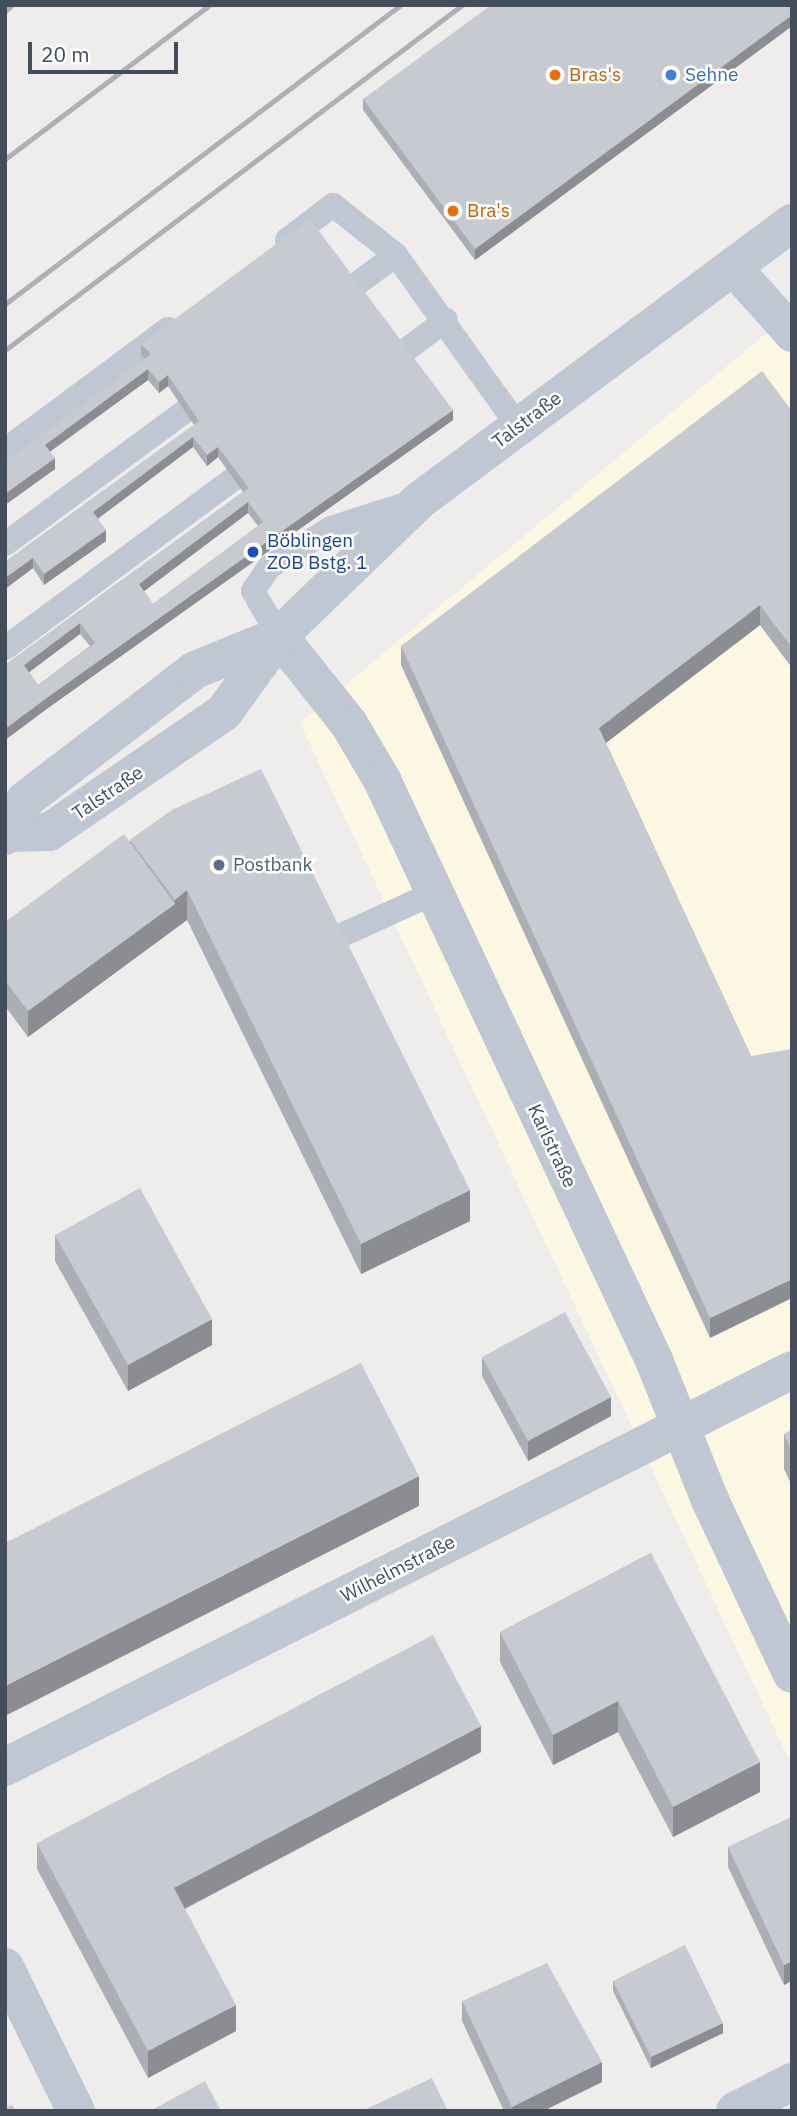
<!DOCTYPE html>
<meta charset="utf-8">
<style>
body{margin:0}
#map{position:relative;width:797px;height:2116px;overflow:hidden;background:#efecec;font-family:"IBM Plex Sans",sans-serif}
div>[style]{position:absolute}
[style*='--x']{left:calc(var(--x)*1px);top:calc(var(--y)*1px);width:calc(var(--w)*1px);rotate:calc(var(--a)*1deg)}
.commercial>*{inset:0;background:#fcf7e3}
.service>*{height:24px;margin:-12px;padding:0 12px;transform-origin:12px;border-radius:12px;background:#bfc7d2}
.pedestrian>*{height:37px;margin:-18.5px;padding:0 18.5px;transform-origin:18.5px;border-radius:18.5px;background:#bfc7d2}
.minor>*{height:38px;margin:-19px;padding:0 19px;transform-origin:19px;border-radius:19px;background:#bfc7d2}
.rail>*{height:5px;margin:-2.5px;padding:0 2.5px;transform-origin:2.5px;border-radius:2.5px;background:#aeb0b7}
.wall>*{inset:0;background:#acaeb5}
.shaded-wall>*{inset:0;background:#8c8d93}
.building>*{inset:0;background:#c8cad2}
.dots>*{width:19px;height:19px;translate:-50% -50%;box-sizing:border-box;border:4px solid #fff;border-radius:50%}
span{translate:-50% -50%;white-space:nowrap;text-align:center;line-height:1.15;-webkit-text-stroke:5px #fff;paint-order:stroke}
.food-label{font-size:19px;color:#c56008}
.left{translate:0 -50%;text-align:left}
.shop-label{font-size:19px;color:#366cbe}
.street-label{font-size:19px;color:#444d5a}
.transit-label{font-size:19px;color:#164399}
.service-label{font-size:19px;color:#4e5e75}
.frame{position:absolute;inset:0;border:7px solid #444d5a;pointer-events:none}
.scale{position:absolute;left:28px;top:42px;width:150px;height:32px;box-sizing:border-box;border:4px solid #444d5a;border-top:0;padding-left:9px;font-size:21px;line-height:24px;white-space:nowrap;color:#444d5a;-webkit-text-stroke:5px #fff;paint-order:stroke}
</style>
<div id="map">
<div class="commercial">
<div style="clip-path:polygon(792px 305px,792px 1766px,300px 723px,769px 331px)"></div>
</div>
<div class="service">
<div style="--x:287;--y:240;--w:58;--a:-37.3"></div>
<div style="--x:333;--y:205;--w:80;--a:38.4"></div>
<div style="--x:396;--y:255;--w:210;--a:54.5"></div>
<div style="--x:332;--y:302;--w:79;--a:-36.3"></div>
<div style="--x:382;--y:368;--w:80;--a:-36.9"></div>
<div style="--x:5;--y:450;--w:203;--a:-36.6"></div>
<div style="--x:5;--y:544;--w:255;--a:-36.4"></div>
<div style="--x:279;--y:636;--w:52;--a:-120"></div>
<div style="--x:253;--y:591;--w:29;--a:-56"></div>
<div style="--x:269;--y:567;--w:73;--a:-32.2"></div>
<div style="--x:331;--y:528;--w:82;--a:-17.8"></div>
<div style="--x:5;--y:648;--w:317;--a:-36.5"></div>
<div style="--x:331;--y:940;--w:111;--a:-24.5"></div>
</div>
<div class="pedestrian">
<div style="--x:732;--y:266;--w:90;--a:48.2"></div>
</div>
<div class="minor">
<div style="--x:279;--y:636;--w:112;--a:51.5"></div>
<div style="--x:349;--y:724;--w:65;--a:59.5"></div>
<div style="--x:382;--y:780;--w:641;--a:64.88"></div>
<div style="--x:654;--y:1360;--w:151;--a:68.2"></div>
<div style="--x:710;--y:1500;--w:192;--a:64.8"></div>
<div style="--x:9;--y:833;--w:40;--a:-1.4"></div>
<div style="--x:49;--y:832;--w:212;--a:-34.4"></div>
<div style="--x:224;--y:712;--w:94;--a:-54.1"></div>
<div style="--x:279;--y:636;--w:196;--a:-44"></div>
<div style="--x:420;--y:500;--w:464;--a:-36.7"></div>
<div style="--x:5;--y:836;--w:41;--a:-60.9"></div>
<div style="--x:25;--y:800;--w:214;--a:-37.4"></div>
<div style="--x:195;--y:670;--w:91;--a:-22"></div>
<div style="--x:5;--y:1767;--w:881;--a:-26.77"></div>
<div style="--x:5;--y:1967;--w:161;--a:63.8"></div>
<div style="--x:735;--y:2111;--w:64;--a:-27"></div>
</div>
<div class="rail">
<div style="--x:5;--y:11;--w:9;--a:-41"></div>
<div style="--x:5;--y:159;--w:256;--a:-37"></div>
<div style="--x:5;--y:304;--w:495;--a:-37.1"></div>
<div style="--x:5;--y:350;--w:573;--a:-37.05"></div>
</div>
<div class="wall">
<div style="clip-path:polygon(792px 5px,792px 26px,475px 260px,363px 110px,363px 99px)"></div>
<div style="clip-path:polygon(evenodd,141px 344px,453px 420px,48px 708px,5px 740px,5px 665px,243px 492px,218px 457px,207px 466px,193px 447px,98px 519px,106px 541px,44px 585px,33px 568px,5px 589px,5px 562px,194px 425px,168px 386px,159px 393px,148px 380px,50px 452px,55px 469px,5px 505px,5px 461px,145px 359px,141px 355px,141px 344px,248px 513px,258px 526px,153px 604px,144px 591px,248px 513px,141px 344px,80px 634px,90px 646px,38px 685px,29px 672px,80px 634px)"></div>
<div style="clip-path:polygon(792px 411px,792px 668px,760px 625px,606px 743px,751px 1056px,710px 1338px,401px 665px,401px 646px)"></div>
<div style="clip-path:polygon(174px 809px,470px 1221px,361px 1274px,187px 920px,28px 1037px,5px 1006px,5px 922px,130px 843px,130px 840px)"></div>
<div style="clip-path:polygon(55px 1235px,212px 1345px,128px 1391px,55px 1261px)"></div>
<div style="clip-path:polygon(482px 1357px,611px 1416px,528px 1461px,482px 1376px)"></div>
<div style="clip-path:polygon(792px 1430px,792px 1486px,784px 1469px,784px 1434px)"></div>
<div style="clip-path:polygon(651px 1553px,760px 1792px,673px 1837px,618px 1732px,553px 1765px,500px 1662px,500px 1632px)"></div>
<div style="clip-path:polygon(481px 1752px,185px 1909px,236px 2031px,148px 2078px,37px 1869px,37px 1843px)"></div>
<div style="clip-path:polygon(792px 1817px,784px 1985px,728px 1867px,728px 1847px)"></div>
<div style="clip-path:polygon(613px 1981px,723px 2033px,651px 2068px,613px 1991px)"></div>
<div style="clip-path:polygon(462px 2001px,602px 2082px,543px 2111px,504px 2111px,462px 2021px)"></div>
</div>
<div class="shaded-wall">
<div style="clip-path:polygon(792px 15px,792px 26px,475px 260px,475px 249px)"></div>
<div style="clip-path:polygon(148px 369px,148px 380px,45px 455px,45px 445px)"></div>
<div style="clip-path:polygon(168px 375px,168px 386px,159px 393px,159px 382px)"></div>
<div style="clip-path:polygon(453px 410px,453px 420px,48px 708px,5px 740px,5px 729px,48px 697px)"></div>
<div style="clip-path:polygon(193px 437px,193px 447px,93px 522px,93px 512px)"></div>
<div style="clip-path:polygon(218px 447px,218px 457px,207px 466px,207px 455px)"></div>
<div style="clip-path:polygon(55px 458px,55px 469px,5px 505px,5px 494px)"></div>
<div style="clip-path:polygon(248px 502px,248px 513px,139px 595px,139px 584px)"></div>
<div style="clip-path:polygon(106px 530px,106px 541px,44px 585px,44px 574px)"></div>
<div style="clip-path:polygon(33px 558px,33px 568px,5px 589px,5px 578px)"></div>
<div style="clip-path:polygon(760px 605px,760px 625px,599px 748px,599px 728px)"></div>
<div style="clip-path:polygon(80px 623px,80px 634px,24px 676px,24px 665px)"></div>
<div style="clip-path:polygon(187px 890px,187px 920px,28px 1037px,28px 1011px,175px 904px,175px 900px)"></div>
<div style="clip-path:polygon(470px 1190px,470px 1221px,361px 1274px,361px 1244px)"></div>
<div style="clip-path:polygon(792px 1279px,792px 1298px,710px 1338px,710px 1318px)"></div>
<div style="clip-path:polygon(212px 1319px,212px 1345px,128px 1391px,128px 1365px)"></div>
<div style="clip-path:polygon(611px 1397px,611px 1416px,528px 1461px,528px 1441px)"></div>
<div style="clip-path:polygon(419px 1476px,419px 1506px,5px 1716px,5px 1686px)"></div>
<div style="clip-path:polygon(618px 1701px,618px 1732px,553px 1765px,553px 1735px)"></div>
<div style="clip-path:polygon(481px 1726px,481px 1752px,174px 1914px,174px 1888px)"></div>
<div style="clip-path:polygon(760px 1762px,760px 1792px,673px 1837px,673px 1807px)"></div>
<div style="clip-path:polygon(792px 1961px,792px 1981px,784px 1985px,784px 1965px)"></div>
<div style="clip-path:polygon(236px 2005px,236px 2031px,148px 2078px,148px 2051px)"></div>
<div style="clip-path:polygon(723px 2023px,723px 2033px,651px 2068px,651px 2057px)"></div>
<div style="clip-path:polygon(602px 2062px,602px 2082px,543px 2111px,512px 2111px,512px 2107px)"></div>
</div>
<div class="building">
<div style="clip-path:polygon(491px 5px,792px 5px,792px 15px,475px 249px,363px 99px)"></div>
<div style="clip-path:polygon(evenodd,310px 219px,453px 410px,48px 697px,5px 729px,5px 665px,249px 488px,218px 447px,207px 455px,193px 437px,93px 512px,106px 530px,44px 574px,33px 558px,5px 578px,5px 562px,199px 421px,168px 375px,159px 382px,148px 369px,45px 445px,55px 458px,5px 494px,5px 461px,151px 354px,141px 344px,310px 219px,248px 502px,263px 522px,153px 604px,139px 584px,248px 502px,310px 219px,80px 623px,95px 643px,38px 685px,24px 665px,80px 623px)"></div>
<div style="clip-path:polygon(762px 371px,792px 411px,792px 648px,760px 605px,599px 728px,751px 1056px,792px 1049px,792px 1279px,710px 1318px,401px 646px)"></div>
<div style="clip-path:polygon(261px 769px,470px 1190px,361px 1244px,187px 890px,175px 900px,130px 840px,174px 809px)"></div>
<div style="clip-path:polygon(124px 834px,175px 904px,28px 1011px,5px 980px,5px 922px)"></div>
<div style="clip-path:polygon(140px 1188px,212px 1319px,128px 1365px,55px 1235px)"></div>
<div style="clip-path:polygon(565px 1312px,611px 1397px,528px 1441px,482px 1357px)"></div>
<div style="clip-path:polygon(361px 1363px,419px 1476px,5px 1686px,5px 1543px)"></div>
<div style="clip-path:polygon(792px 1430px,792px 1452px,784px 1434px)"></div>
<div style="clip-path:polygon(651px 1553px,760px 1762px,673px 1807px,618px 1701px,553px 1735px,500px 1632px)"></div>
<div style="clip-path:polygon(433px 1635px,481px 1726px,174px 1888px,236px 2005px,148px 2051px,37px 1843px)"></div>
<div style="clip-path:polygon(792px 1817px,792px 1961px,784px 1965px,728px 1847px)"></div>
<div style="clip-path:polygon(685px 1945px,723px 2023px,651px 2057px,613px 1981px)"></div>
<div style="clip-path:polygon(547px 1963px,602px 2062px,512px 2107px,462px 2001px)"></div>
<div style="clip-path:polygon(432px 2078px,448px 2111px,367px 2111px,366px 2109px)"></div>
<div style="clip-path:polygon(205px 2081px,221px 2111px,150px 2111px)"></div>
<div style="clip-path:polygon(12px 2105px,16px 2111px,5px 2111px,5px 2108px)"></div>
</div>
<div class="dots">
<div style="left:555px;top:75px;background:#e8710a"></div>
<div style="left:671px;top:75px;background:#3f7fe0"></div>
<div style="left:453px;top:211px;background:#e8710a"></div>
<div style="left:253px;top:552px;background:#1a4fb4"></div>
<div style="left:219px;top:865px;background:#5c6f8a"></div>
</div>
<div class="food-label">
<span class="left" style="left:569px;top:75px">Bras's</span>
<span class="left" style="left:467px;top:211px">Bra's</span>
</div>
<div class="shop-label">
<span class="left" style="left:685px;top:75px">Sehne</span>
</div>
<div class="street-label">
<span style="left:527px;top:420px;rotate:-37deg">Talstraße</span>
<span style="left:108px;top:793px;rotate:-34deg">Talstraße</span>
<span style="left:552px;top:1146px;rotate:65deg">Karlstraße</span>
<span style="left:398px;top:1569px;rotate:-27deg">Wilhelmstraße</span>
</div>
<div class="transit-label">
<span class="left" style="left:267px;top:552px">Böblingen<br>ZOB Bstg. 1</span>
</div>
<div class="service-label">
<span class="left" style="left:233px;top:865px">Postbank</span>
</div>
<div class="frame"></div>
<div class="scale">20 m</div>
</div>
